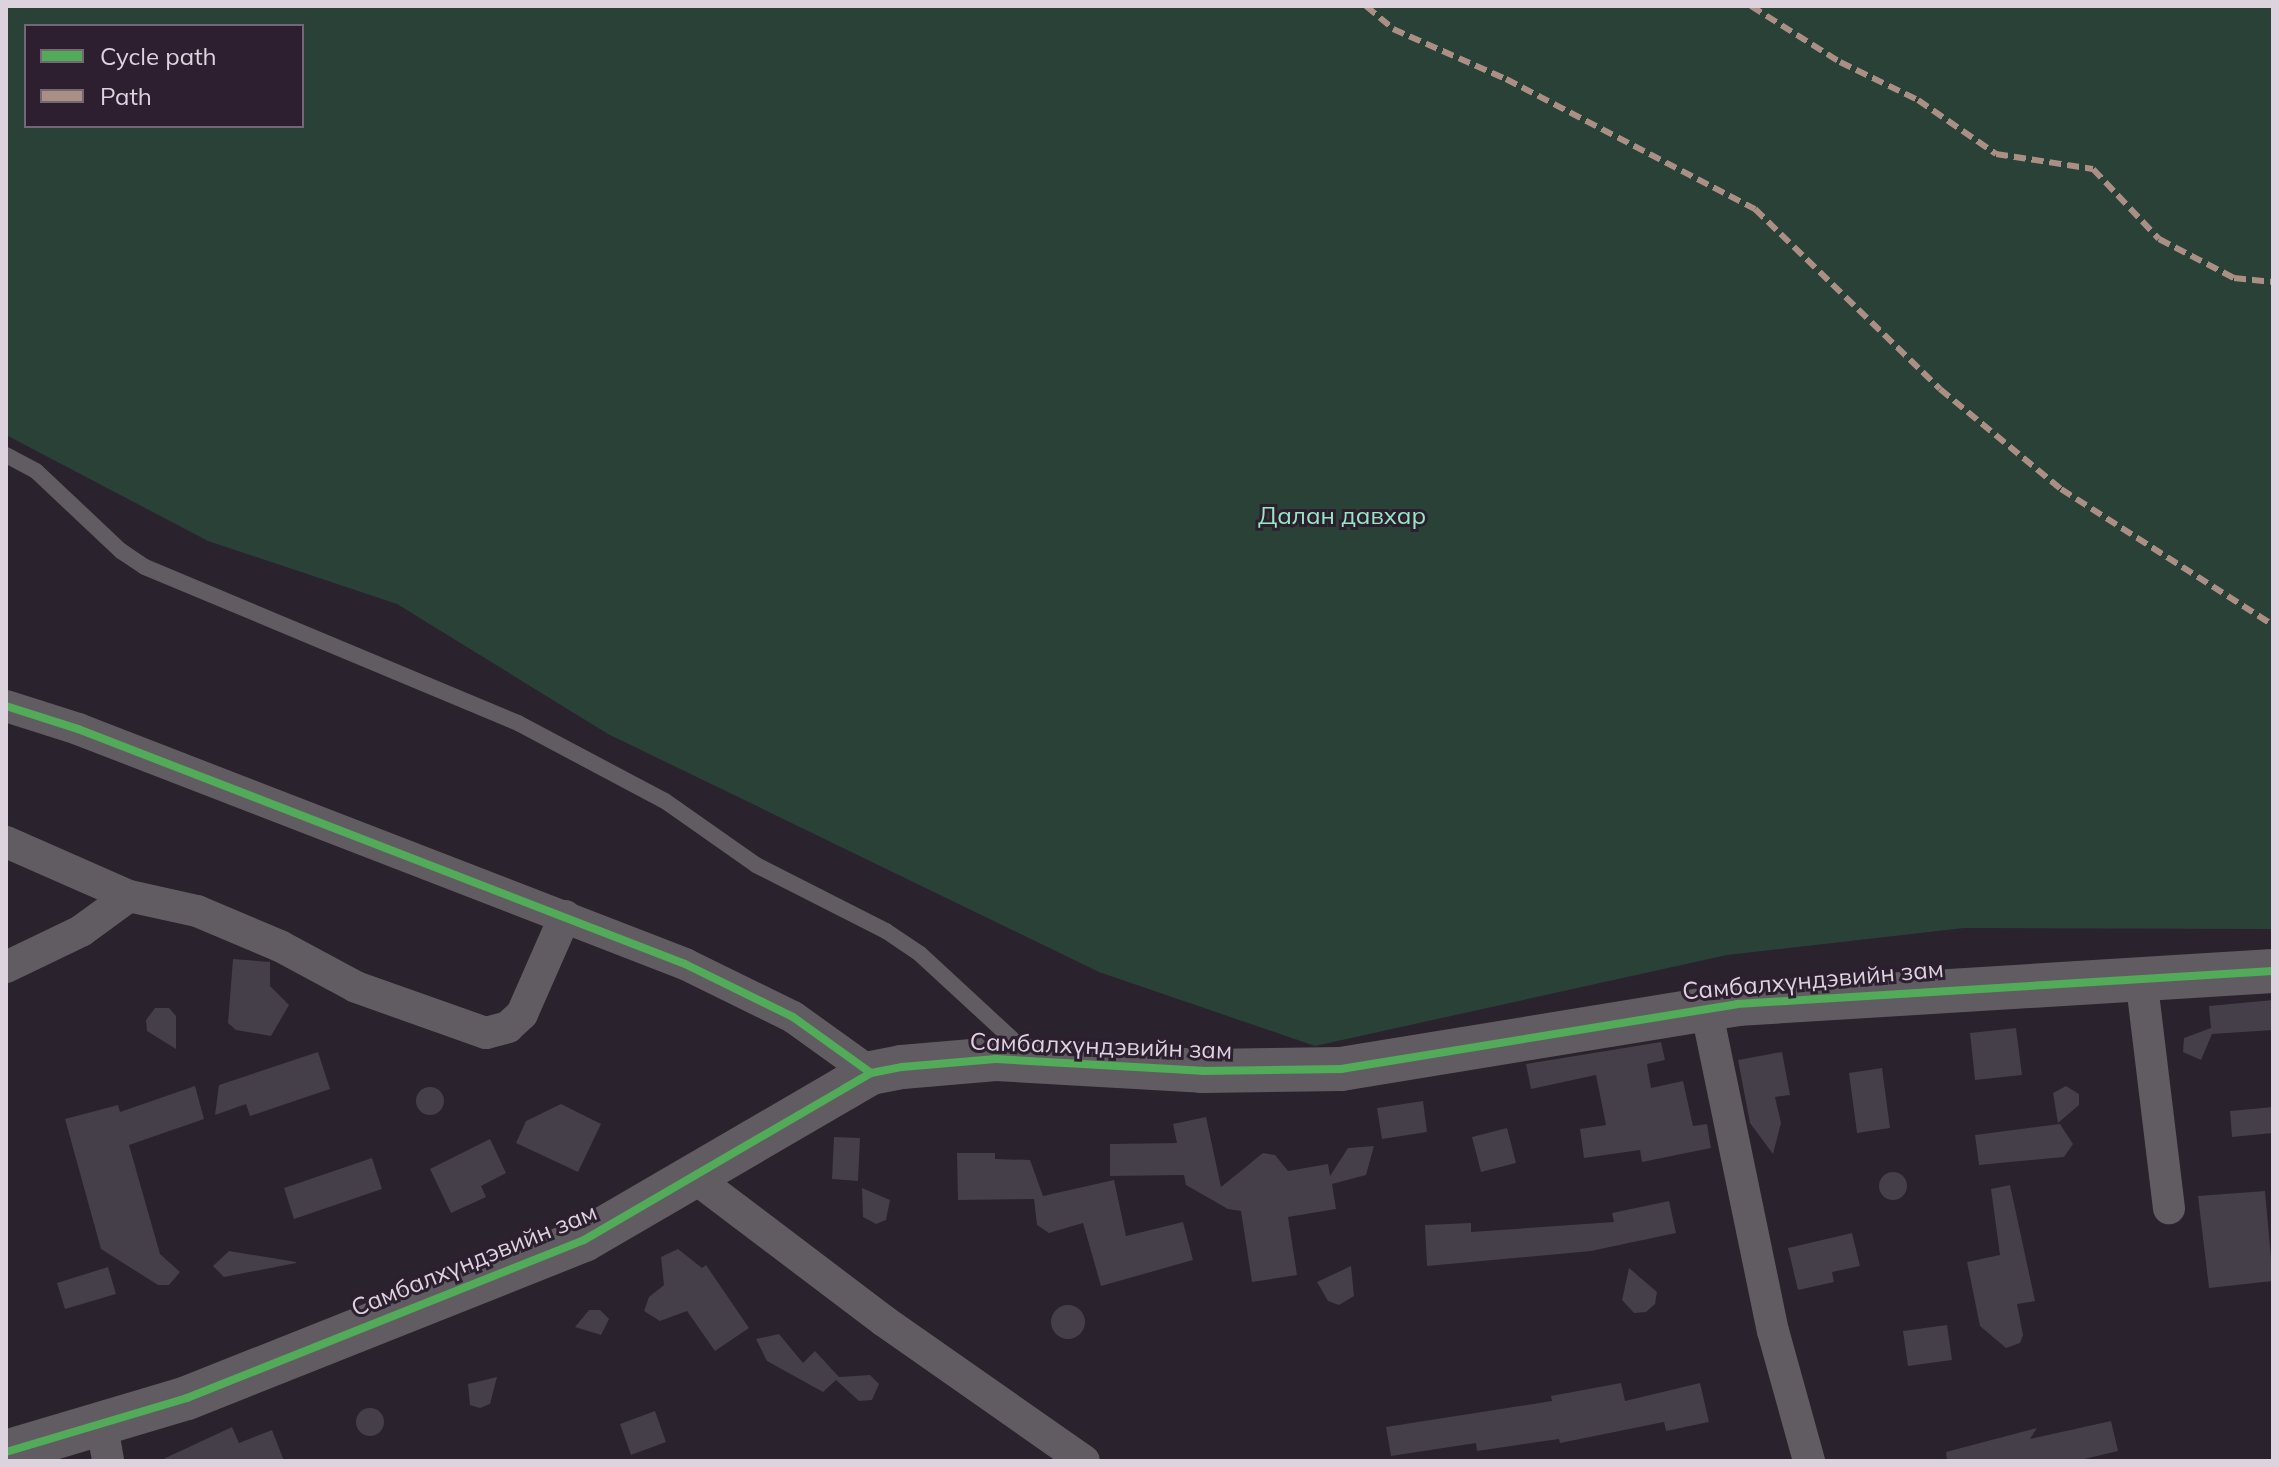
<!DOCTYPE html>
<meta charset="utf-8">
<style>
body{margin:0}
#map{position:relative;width:2279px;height:1467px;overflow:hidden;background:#2a222c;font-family:Mulish,sans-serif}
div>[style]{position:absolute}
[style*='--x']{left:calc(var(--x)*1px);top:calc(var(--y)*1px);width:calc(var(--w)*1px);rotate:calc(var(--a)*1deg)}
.green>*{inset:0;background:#294137}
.building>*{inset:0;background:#443f48}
.round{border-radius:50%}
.lane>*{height:16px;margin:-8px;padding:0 8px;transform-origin:8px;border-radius:8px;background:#615c62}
.street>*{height:32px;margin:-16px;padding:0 16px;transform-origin:16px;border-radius:16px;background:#615c62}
.secondary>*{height:44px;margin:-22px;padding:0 22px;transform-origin:22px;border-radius:22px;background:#615c62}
.quiet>*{height:6px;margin-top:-3px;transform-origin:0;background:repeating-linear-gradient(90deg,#ac8f84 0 12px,transparent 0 18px)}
.cycleway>*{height:8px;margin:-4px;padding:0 4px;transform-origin:4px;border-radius:4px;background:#51ab58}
span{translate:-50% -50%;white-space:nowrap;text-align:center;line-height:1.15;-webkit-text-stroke:6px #2d1f2f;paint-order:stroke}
.park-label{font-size:24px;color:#94e9c3}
.street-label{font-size:24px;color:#dcd3de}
.frame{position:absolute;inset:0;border:8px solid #dcd3de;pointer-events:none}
.legend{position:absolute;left:24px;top:24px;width:280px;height:104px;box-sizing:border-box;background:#2d1f2f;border:2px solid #736775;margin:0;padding:10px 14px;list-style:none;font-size:24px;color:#dcd3de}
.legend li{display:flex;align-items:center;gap:16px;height:40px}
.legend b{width:40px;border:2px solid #736775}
</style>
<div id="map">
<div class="green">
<div style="clip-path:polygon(evenodd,6px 6px,2273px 6px,2273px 929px,1964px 928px,1727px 955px,1315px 1046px,1099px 972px,608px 734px,397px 604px,208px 541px,6px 435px,6px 6px,26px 26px,302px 26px,302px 126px,26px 126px,26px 26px)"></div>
</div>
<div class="building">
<div style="clip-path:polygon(233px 959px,270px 962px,270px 986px,289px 1005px,271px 1036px,236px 1030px,228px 1023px)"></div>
<div style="clip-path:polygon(2273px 1000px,2273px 1030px,2212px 1034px,2201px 1060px,2183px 1052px,2184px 1038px,2211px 1028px,2209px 1006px)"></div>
<div style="clip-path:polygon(155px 1008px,169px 1008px,176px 1016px,176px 1049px,147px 1031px,146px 1020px)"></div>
<div style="clip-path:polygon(2016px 1028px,2022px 1075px,1975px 1080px,1970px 1033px)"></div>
<div style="clip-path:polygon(1661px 1042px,1665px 1060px,1647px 1064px,1651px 1088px,1683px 1081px,1693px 1126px,1707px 1124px,1711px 1148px,1642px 1162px,1640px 1150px,1584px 1158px,1580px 1129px,1606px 1125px,1596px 1075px,1531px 1089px,1526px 1064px)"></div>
<div style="clip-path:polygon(318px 1052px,330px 1089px,250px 1116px,246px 1104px,215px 1115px,219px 1085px)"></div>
<div style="clip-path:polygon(1782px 1052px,1790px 1095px,1775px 1097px,1781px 1123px,1773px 1154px,1750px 1123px,1738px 1060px)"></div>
<div style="clip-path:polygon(1882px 1068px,1890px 1128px,1857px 1133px,1849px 1073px)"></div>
<div style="clip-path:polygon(195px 1086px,204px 1119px,129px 1145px,160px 1254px,180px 1272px,169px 1285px,158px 1285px,101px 1249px,65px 1119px,118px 1105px,120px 1112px)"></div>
<div style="clip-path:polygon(2066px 1086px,2079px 1094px,2079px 1105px,2058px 1123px,2053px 1093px)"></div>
<div class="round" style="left:416px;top:1087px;width:28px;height:28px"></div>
<div style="clip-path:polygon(1423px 1101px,1427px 1132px,1382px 1139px,1377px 1108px)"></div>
<div style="clip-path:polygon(561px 1104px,601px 1124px,578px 1172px,516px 1143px,526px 1121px)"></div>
<div style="clip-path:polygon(2273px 1107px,2273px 1133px,2232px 1137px,2230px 1111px)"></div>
<div style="clip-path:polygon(1206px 1117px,1221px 1187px,1263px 1153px,1275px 1155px,1288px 1171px,1328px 1164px,1330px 1176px,1348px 1148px,1374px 1146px,1366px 1175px,1332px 1184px,1336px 1209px,1288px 1217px,1297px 1275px,1252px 1282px,1241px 1211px,1228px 1209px,1186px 1185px,1184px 1175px,1110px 1176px,1110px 1144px,1177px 1143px,1173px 1124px)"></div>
<div style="clip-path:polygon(2060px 1124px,2073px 1144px,2064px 1157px,1979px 1165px,1975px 1135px)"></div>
<div style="clip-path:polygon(1507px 1128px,1516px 1163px,1481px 1172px,1472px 1137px)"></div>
<div style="clip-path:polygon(834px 1137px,860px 1138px,858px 1181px,832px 1179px)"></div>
<div style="clip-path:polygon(490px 1139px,506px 1173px,481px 1186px,486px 1197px,451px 1213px,430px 1169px)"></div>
<div style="clip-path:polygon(957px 1153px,995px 1153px,995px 1159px,1030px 1160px,1043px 1196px,1114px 1180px,1126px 1236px,1183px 1222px,1193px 1260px,1101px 1286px,1083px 1223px,1049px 1233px,1037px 1225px,1034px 1199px,958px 1200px)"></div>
<div style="clip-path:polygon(372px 1158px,382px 1189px,294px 1219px,284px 1188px)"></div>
<div class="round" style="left:1879px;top:1172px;width:28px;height:28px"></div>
<div style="clip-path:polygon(2010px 1185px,2035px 1301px,2017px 1304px,2023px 1335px,2020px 1343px,2006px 1348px,1980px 1326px,1967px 1262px,2000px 1255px,1991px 1189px)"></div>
<div style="clip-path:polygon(862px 1188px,890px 1200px,886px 1220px,876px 1224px,863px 1217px)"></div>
<div style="clip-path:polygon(2265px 1191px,2273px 1281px,2209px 1288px,2198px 1196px)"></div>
<div style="clip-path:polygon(1669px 1201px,1676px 1233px,1591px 1251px,1427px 1266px,1425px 1225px,1471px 1223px,1471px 1232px,1614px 1222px,1612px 1213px)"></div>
<div style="clip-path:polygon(1852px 1233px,1860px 1266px,1832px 1272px,1834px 1282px,1798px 1290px,1788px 1248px)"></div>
<div style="clip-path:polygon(678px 1249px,702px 1268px,706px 1265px,749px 1328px,715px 1351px,687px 1311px,660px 1321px,644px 1311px,649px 1297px,664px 1285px,661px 1257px)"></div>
<div style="clip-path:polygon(229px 1251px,296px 1262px,296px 1263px,224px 1277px,213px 1266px)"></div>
<div style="clip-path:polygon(1351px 1266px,1354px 1296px,1339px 1305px,1328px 1301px,1317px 1282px)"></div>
<div style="clip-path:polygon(108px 1267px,116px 1294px,65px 1309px,57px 1283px)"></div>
<div style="clip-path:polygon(1629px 1268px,1657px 1292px,1655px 1304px,1646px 1312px,1634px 1313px,1622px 1300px)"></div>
<div class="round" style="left:1051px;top:1305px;width:34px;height:34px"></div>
<div style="clip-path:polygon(589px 1310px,600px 1310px,609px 1319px,601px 1335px,575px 1327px)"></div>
<div style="clip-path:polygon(1947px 1325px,1952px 1360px,1908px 1366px,1903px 1331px)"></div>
<div style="clip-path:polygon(779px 1334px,803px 1363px,815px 1351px,839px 1377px,870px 1375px,879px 1384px,872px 1400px,859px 1401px,836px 1380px,823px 1392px,767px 1361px,756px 1339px)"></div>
<div style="clip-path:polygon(497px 1377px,490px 1404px,480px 1408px,470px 1405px,468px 1384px)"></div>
<div style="clip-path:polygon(1621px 1383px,1625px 1401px,1700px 1383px,1709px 1422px,1666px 1431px,1664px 1422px,1560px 1443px,1559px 1439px,1477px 1451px,1476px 1443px,1391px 1456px,1386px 1427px,1552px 1401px,1551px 1396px)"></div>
<div class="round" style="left:356px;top:1408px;width:28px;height:28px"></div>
<div style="clip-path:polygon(655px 1411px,666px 1442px,631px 1455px,620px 1424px)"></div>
<div style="clip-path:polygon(2111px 1421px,2118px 1451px,2076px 1461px,1947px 1461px,1946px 1452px,2037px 1428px,2030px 1439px)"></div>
<div style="clip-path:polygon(232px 1427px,239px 1443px,272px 1430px,284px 1461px,159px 1461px)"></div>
</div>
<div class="lane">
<div style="--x:6;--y:455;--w:34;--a:28"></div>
<div style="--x:36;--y:471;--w:117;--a:43.3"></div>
<div style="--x:121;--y:551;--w:29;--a:34"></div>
<div style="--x:145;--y:567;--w:404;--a:22.7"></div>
<div style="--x:518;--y:723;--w:166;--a:28"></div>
<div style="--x:665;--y:801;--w:111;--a:35.1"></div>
<div style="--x:756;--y:865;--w:146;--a:26.9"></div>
<div style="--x:886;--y:931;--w:41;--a:34.1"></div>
<div style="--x:920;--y:954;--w:142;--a:42.7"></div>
</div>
<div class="street">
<div style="--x:6;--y:706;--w:76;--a:17.7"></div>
<div style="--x:78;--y:729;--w:651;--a:21.16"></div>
<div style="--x:685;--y:964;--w:120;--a:26.1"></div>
<div style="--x:793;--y:1017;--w:96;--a:35.7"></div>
<div style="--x:6;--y:842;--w:134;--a:23.7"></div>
<div style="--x:129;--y:896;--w:70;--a:12.4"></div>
<div style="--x:197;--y:911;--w:90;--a:22.9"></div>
<div style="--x:280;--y:946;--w:86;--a:28.3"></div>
<div style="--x:356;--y:987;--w:138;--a:19.5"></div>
<div style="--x:486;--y:1033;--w:23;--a:-15"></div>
<div style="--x:508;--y:1027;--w:19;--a:-43"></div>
<div style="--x:522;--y:1014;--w:107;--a:-66.3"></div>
<div style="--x:6;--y:967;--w:83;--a:-25.6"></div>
<div style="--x:81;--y:931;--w:59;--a:-36.1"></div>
<div style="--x:2141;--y:977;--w:233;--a:83.1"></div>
<div style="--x:1706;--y:1008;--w:330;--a:78.3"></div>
<div style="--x:1773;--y:1331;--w:135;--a:74.5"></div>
<div style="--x:695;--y:1178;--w:237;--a:37.1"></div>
<div style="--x:884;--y:1321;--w:244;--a:35"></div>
<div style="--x:102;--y:1426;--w:36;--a:80"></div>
</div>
<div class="secondary">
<div style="--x:6;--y:1452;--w:189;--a:-16.6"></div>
<div style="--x:187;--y:1398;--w:427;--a:-21.7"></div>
<div style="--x:584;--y:1240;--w:302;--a:-30.2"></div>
<div style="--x:845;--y:1088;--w:30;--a:-30"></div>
<div style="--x:871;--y:1073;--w:32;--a:-11"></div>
<div style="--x:902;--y:1067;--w:94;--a:-4.9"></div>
<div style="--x:996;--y:1059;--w:206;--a:3.3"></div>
<div style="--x:1202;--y:1071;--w:139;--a:-0.8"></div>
<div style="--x:1341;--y:1069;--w:401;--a:-9.3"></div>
<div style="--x:1737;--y:1004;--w:537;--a:-3.52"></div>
</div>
<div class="quiet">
<div style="--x:1366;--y:6;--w:35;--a:40"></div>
<div style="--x:1393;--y:29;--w:124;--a:23.9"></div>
<div style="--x:1506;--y:79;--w:281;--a:27.6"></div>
<div style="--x:1755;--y:209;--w:258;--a:44.2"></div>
<div style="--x:1940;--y:389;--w:157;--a:39.6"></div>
<div style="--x:2061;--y:489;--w:252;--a:32.7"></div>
<div style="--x:1751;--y:6;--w:105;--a:32.2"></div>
<div style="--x:1840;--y:62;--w:87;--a:26"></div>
<div style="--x:1918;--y:100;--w:95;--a:34.7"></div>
<div style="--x:1996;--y:154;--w:98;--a:8.8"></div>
<div style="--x:2093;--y:169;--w:96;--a:46.7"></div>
<div style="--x:2159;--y:239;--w:85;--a:27.5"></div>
<div style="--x:2234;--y:278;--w:39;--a:6"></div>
</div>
<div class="cycleway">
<div style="--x:6;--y:706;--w:76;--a:17.7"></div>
<div style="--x:78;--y:729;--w:651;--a:21.16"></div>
<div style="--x:685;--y:964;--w:120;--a:26.1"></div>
<div style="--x:793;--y:1017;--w:96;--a:35.7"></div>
<div style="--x:6;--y:1452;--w:189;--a:-16.6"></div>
<div style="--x:187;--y:1398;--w:427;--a:-21.7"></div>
<div style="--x:584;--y:1240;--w:302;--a:-30.2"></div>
<div style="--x:845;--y:1088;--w:30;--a:-30"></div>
<div style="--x:871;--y:1073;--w:32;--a:-11"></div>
<div style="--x:902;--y:1067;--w:94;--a:-4.9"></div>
<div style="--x:996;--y:1059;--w:206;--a:3.3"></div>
<div style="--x:1202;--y:1071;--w:139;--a:-0.8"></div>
<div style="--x:1341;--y:1069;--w:401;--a:-9.3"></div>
<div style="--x:1737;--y:1004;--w:537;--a:-3.52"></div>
</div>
<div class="park-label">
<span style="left:1342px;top:516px">Далан давхар</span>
</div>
<div class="street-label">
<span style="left:1813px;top:980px;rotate:-5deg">Самбалхүндэвийн зам</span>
<span style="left:1101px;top:1046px;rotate:2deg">Самбалхүндэвийн зам</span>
<span style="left:474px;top:1260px;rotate:-22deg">Самбалхүндэвийн зам</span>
</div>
<div class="frame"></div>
<ul class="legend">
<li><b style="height:10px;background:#51ab58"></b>Cycle path</li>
<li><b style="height:10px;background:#ac8f84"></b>Path</li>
</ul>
</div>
